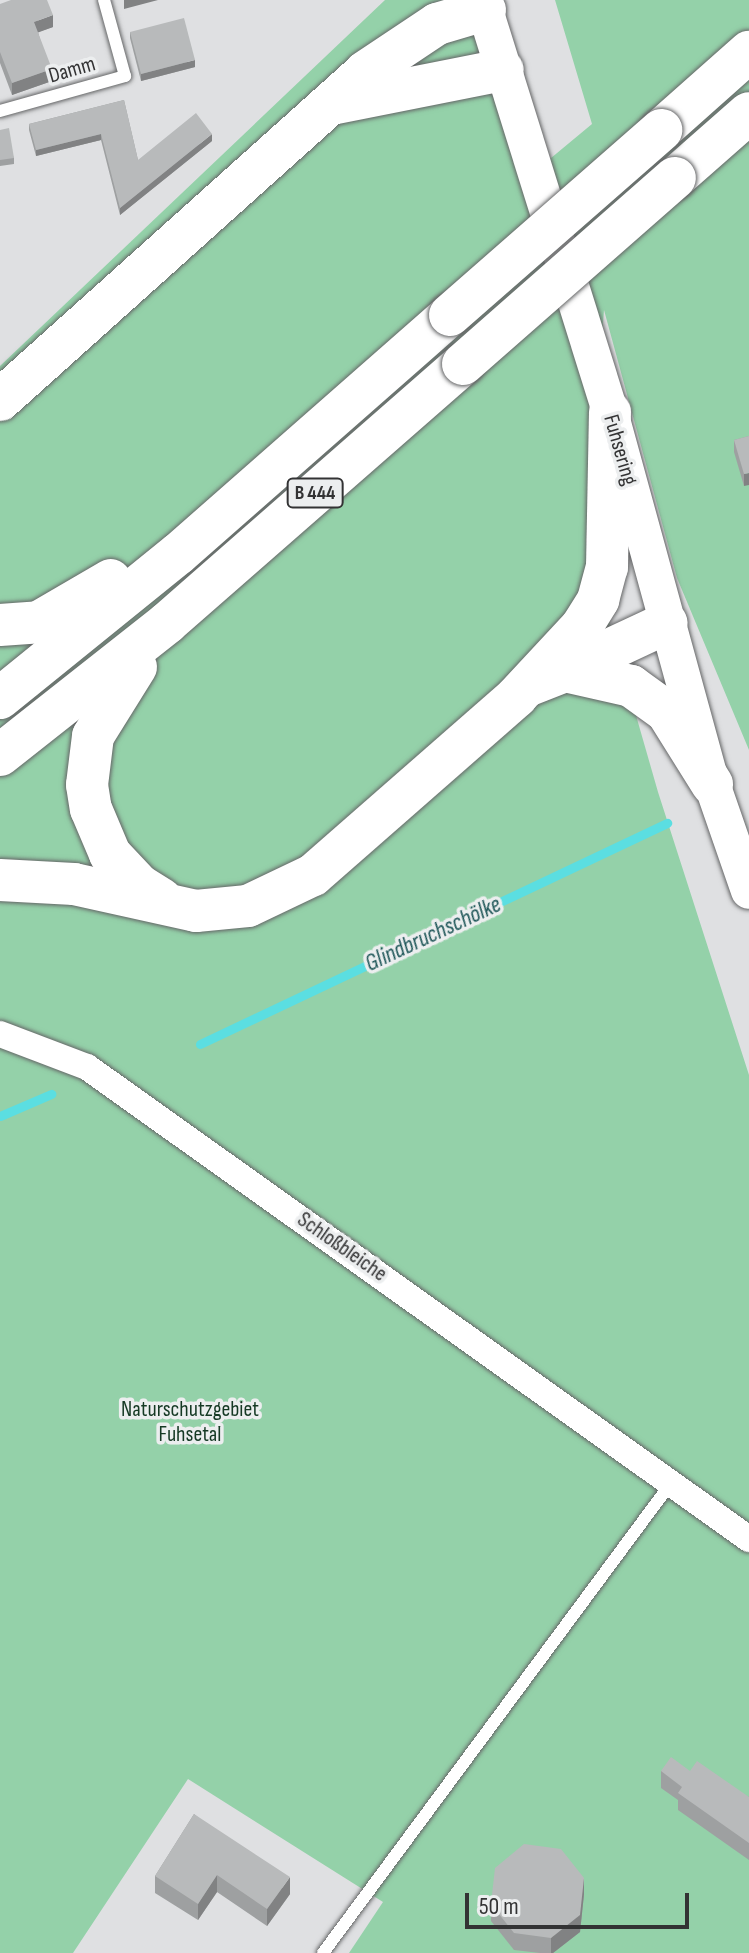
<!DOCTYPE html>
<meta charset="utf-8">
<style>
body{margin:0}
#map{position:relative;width:749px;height:1953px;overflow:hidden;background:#dfe0e2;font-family:"Sofia Sans Condensed",sans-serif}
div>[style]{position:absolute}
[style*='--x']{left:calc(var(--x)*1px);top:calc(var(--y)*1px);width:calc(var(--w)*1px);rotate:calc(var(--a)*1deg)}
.green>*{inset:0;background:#94d1a9}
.stream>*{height:9px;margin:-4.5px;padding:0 4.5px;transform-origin:4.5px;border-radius:4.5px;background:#5bdee1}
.roads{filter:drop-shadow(0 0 2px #656667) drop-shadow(0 0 2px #656667)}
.service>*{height:12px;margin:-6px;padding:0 6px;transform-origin:6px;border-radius:6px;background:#fff}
.minor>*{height:26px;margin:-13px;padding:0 13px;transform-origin:13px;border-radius:13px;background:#fff}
.secondary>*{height:36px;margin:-18px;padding:0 18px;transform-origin:18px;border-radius:18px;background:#fff}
.trunk>*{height:42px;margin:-21px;padding:0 21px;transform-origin:21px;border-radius:21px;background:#fff}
.bridges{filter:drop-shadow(0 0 2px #656667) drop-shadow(0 0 2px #656667)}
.trunk-bridge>*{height:42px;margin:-21px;padding:0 21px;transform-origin:21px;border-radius:21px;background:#fff}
.wall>*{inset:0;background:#9ea0a1}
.shaded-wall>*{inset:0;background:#818283}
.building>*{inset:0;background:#b8babb}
span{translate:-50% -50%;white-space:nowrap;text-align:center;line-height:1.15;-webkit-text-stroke:7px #eceeef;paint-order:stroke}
.shield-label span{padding:2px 6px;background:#eceeef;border:2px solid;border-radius:6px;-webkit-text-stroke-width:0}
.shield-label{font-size:20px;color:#333334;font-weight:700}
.street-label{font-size:22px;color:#333334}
.park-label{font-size:22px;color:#153924}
.water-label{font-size:24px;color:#1e5658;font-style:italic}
.scale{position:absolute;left:465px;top:1893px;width:224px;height:36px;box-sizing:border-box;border:4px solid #333334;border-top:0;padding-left:10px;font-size:24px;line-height:28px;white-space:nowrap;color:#333334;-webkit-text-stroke:6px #eceeef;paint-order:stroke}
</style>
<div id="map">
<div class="green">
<div style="clip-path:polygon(385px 0,488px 0,545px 163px,592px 124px,555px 0,749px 0,749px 750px,677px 578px,604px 310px,586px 541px,658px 792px,749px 1075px,749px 1953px,349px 1953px,383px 1902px,188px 1779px,73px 1953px,0 1953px,0 366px)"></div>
</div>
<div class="stream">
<div style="--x:200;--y:1044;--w:517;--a:-25.33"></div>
<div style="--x:0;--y:1116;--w:56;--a:-23.3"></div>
</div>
<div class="roads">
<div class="service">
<div style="--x:0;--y:111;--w:130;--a:-15.6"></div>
<div style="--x:125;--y:76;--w:79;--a:-105.4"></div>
<div style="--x:323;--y:1953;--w:585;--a:-53.48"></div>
</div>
<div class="minor">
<div style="--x:0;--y:1034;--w:93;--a:20.8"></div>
<div style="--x:87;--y:1067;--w:813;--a:35.49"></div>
</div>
<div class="secondary">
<div style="--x:485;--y:10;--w:421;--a:72.7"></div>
<div style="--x:610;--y:412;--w:386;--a:74.7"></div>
<div style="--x:712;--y:784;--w:113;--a:70.9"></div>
</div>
<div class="trunk">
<div style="--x:331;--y:104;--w:175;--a:-11.2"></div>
<div style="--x:661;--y:130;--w:118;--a:-41.6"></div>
<div style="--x:675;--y:178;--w:98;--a:-41.3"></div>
<div style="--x:0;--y:400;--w:491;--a:-41.9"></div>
<div style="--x:365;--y:72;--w:87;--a:-33.7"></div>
<div style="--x:437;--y:24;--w:50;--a:-16.3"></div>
<div style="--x:0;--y:625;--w:39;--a:-4"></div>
<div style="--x:39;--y:622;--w:83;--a:-30.3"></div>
<div style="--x:136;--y:667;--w:81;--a:121.9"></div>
<div style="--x:93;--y:736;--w:49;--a:97"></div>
<div style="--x:87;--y:785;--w:24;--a:81"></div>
<div style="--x:91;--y:809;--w:49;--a:67.1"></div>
<div style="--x:110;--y:854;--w:42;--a:46.9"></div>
<div style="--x:139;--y:885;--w:26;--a:32"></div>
<div style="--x:566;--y:670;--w:111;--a:-25"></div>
<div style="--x:527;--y:686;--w:41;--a:-21.5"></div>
<div style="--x:565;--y:671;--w:68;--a:12.8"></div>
<div style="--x:631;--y:686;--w:44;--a:35.8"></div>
<div style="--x:667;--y:712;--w:85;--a:58"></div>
<div style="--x:0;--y:698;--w:229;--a:-39"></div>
<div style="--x:178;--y:554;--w:362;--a:-41.3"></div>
<div style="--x:0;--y:755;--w:213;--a:-38.3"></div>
<div style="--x:167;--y:623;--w:393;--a:-41.2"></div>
<div style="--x:0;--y:880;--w:74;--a:3.1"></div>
<div style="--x:74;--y:884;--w:125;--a:12.5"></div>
<div style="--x:196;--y:911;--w:52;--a:-5.5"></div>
<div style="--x:248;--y:906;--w:72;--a:-25.5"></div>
<div style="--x:313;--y:875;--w:270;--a:-41.2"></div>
<div style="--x:516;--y:697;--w:97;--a:-47.1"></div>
<div style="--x:582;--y:626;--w:31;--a:-58"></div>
<div style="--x:598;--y:600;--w:34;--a:-75"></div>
<div style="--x:607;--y:567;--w:155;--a:-88.9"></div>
</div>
</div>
<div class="bridges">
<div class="trunk-bridge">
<div style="--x:450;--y:315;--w:281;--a:-41.2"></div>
<div style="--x:463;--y:364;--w:282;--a:-41.3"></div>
</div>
</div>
<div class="wall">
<div style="clip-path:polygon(0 4px,53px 27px,38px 32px,52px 81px,12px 95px,0 63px)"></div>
<div style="clip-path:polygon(130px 32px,195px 67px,141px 81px,130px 38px)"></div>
<div style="clip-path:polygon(124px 100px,138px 160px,212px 141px,120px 215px,101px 140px,36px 156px,29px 130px,29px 124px)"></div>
<div style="clip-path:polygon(0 130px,14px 158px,14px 164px,0 166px)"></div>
<div style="clip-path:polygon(749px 436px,744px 486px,734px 452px,734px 440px)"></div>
<div style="clip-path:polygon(661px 1771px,690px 1771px,749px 1797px,749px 1860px,678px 1810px,678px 1800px,661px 1788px)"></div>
<div style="clip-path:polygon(194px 1814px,290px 1894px,267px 1926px,217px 1892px,198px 1920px,155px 1893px,155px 1876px)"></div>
<div style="clip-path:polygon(584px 1894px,580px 1932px,553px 1953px,540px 1953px,514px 1950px,491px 1921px,491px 1904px)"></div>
</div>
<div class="shaded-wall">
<div style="clip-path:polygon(124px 0,158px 0,124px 9px)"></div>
<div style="clip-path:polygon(53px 15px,53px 27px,34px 34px,34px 22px)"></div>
<div style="clip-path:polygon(195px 60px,195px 67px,141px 81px,141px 74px)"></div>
<div style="clip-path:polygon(52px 69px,52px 81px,12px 95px,12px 83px)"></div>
<div style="clip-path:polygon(101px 134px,101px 140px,36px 156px,36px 150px)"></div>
<div style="clip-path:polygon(212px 134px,212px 141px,120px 215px,120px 208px)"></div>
<div style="clip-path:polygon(749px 473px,749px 485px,744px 486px,744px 474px)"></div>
<div style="clip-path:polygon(217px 1875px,217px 1892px,198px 1920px,198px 1904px)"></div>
<div style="clip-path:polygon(290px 1877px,290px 1894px,267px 1926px,267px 1909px)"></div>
<div style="clip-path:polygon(584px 1878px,584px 1894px,580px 1932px,553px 1953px,551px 1953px,551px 1938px)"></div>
</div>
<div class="building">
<div style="clip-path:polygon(11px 0,47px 0,53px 15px,34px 22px,52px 69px,12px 83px,0 52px,0 4px)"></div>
<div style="clip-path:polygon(184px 18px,195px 60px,141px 74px,130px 32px)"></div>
<div style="clip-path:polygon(124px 100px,138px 160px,196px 113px,212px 134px,120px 208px,101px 134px,36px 150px,29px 124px)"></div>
<div style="clip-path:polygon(9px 128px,14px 158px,0 160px,0 130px)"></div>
<div style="clip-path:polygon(749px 436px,749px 473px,744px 474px,734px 440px)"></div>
<div style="clip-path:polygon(671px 1757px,690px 1771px,697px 1761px,749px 1797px,749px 1843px,678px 1793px,682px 1787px,661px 1771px)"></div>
<div style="clip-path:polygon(194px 1814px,290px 1877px,267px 1909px,217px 1875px,198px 1904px,155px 1876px)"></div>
<div style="clip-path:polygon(524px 1844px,561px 1849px,584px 1878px,580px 1915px,551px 1938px,514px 1933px,491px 1904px,495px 1868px)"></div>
</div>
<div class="shield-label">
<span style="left:315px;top:493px">B 444</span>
</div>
<div class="street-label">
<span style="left:72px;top:70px;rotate:-16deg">Damm</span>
<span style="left:620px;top:450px;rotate:74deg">Fuhsering</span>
<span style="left:342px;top:1247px;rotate:35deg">Schloßbleiche</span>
</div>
<div class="park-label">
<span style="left:190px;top:1422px">Naturschutzgebiet<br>Fuhsetal</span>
</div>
<div class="water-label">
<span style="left:433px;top:934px;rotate:-25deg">Glindbruchschölke</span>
</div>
<div class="scale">50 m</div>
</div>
